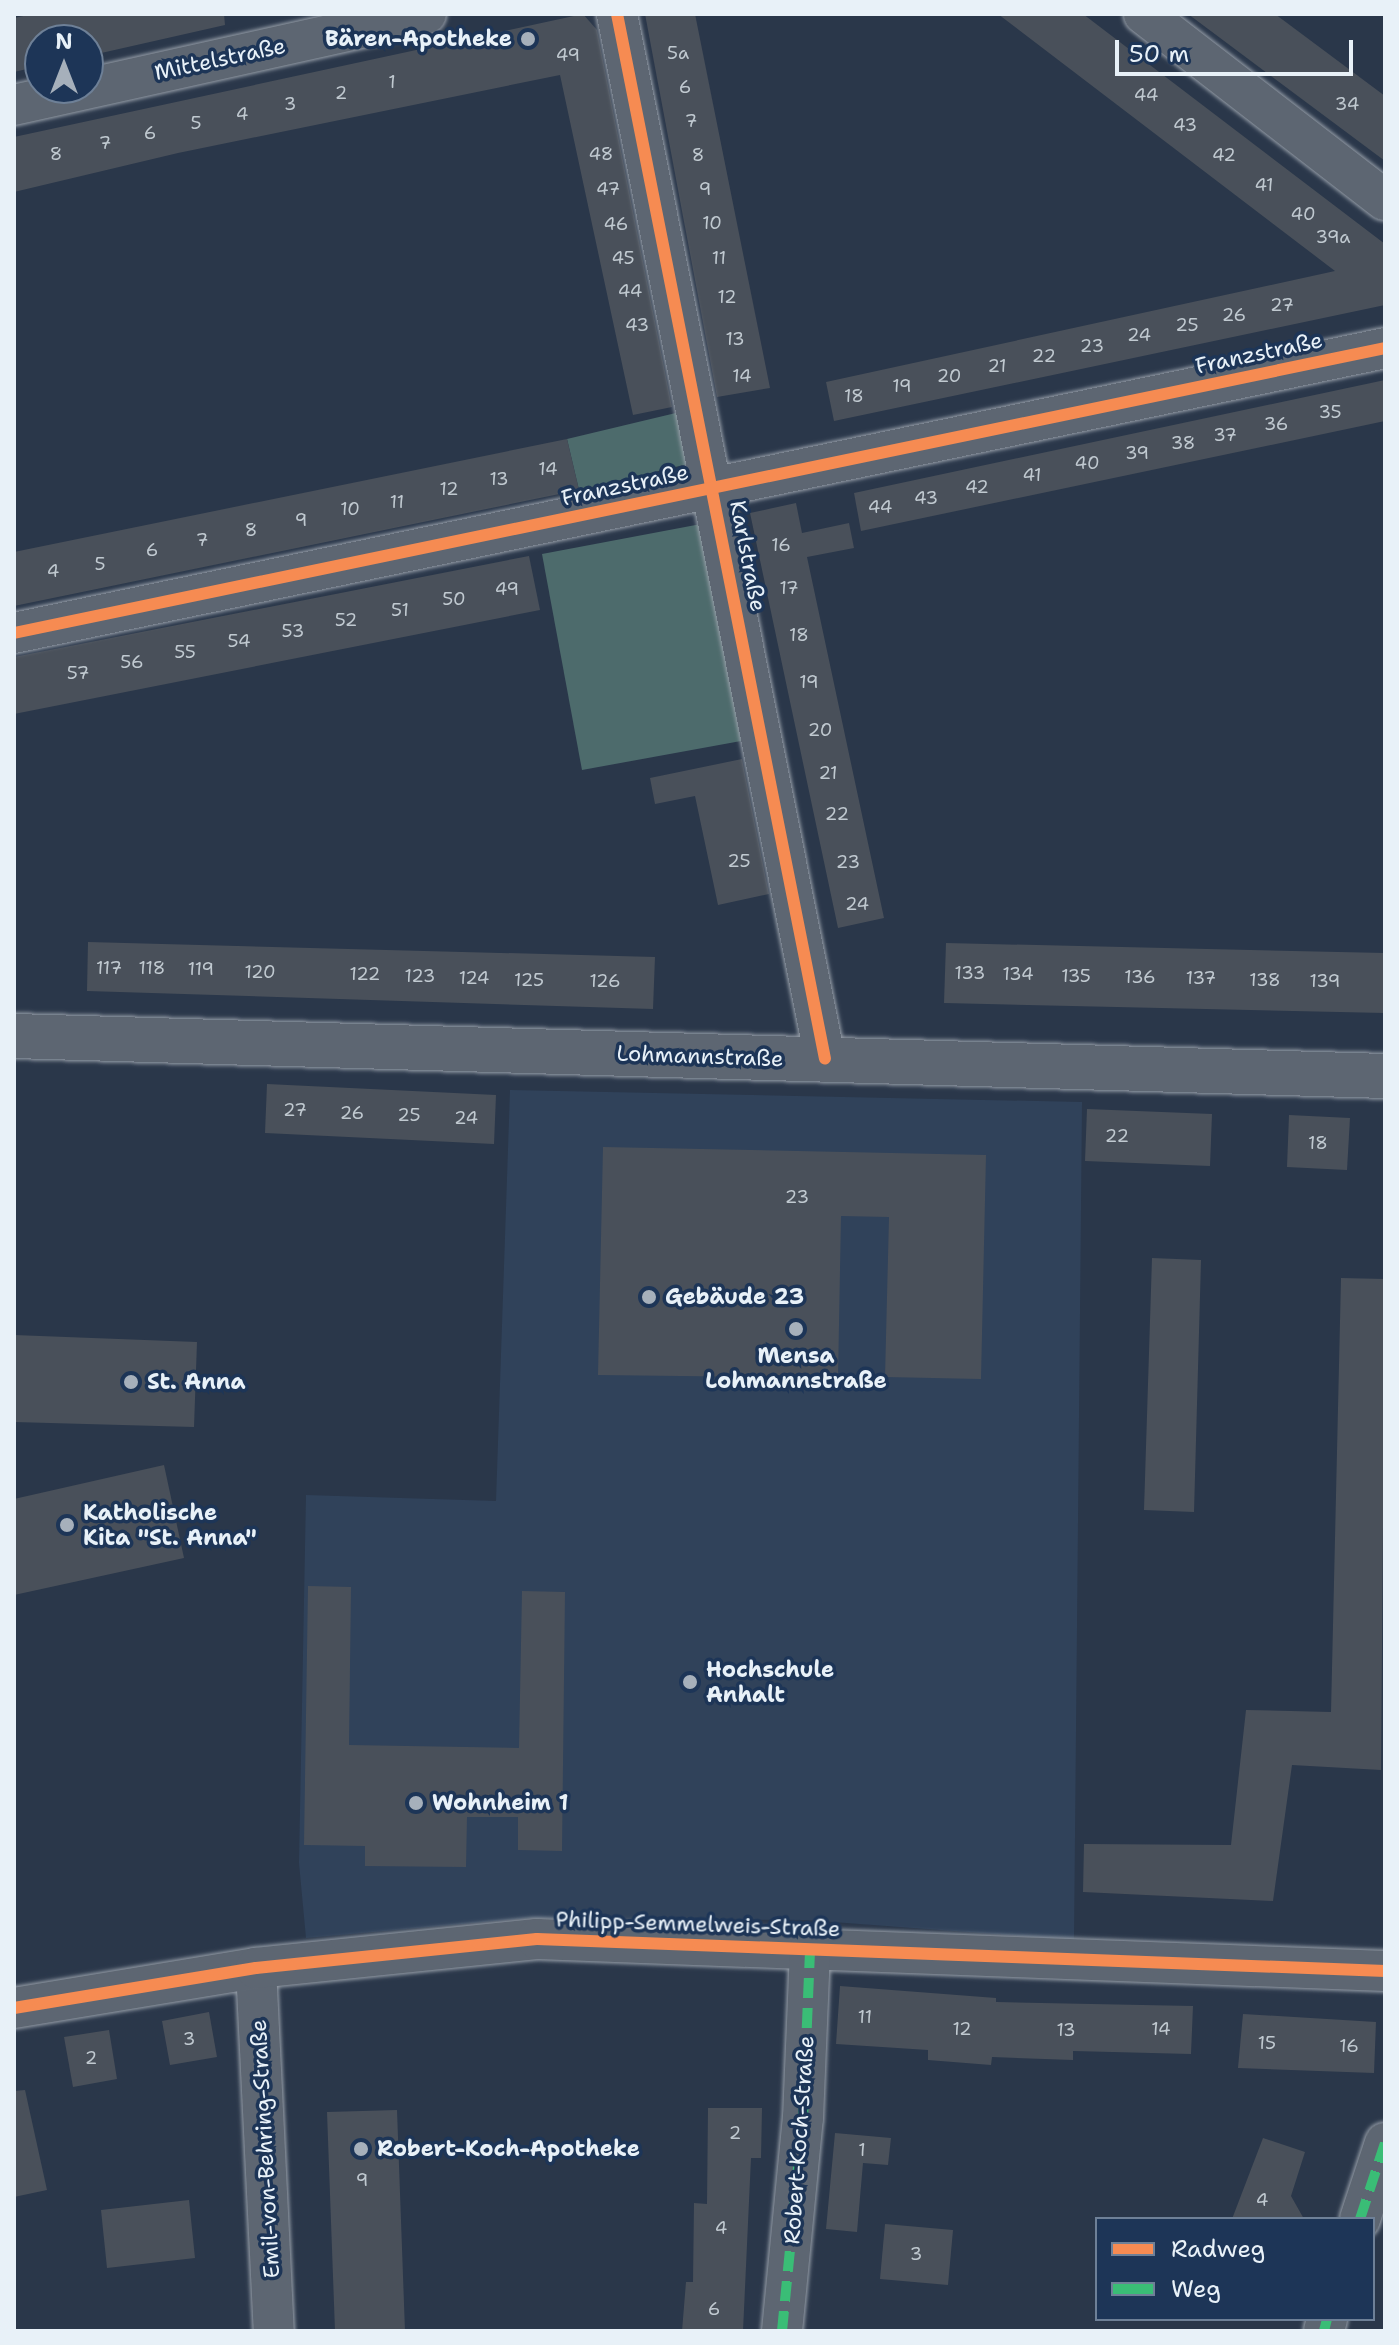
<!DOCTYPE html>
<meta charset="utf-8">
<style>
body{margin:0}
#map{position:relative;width:1399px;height:2345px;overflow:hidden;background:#2a374a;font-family:"Shantell Sans",sans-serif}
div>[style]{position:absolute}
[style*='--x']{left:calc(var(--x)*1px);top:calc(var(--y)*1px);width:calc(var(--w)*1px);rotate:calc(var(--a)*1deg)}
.built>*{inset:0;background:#30425a}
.green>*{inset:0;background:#4d6b6c}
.building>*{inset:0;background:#49505a}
.roads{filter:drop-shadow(0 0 2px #959da7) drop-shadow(0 0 2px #959da7)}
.minor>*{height:40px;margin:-20px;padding:0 20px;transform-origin:20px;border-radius:20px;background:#5d6672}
.major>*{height:44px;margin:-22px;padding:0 22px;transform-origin:22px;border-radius:22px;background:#5d6672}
.quiet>*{height:10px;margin-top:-5px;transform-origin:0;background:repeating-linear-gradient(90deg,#3abd76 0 20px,transparent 0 30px)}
.cycleway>*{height:12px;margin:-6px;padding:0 6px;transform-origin:6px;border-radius:6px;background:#f68b52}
.dots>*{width:22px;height:22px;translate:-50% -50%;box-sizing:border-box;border:4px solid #1d3557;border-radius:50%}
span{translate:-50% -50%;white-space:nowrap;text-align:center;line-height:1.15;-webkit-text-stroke:7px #1d3557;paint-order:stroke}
.number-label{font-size:18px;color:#c0c9d0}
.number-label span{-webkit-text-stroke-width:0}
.poi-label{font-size:22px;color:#e8f1f8;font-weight:700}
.right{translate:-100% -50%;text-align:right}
.left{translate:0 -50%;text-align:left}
.street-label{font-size:22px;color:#e8f1f8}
.frame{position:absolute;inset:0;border:16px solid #e8f1f8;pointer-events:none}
.legend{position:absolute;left:1095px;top:2217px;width:280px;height:104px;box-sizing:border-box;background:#1d3557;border:2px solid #6e8097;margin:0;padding:10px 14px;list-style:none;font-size:24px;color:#e8f1f8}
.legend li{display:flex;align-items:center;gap:16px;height:40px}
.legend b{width:40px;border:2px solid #6e8097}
.north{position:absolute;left:24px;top:24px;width:80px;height:80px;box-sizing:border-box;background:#1d3557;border:2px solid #6e8097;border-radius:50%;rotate:0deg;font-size:22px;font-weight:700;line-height:32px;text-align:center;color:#e8f1f8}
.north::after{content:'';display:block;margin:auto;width:28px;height:36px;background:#a6b0bb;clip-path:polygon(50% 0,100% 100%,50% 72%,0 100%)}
.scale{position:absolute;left:1115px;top:40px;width:238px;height:36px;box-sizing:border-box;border:4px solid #e8f1f8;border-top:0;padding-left:10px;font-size:24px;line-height:28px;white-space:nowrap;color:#e8f1f8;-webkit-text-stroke:6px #1d3557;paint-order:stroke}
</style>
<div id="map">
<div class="built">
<div style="clip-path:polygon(510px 1090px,1082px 1102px,1074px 1940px,806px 1920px,530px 1918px,306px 1938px,299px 1863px,306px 1495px,496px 1501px)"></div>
</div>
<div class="green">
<div style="clip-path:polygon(680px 412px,692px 463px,579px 490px,567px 439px)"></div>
<div style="clip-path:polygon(701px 524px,741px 741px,582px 770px,542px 554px)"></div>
</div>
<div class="building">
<div style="clip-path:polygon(33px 14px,224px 14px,225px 25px,88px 56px,88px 40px,40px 40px,40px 66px,14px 72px,14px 18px)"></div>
<div style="clip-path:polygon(583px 14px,597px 30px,672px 407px,633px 415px,560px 75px,178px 153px,14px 192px,14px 137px)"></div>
<div style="clip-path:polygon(645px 14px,695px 14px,770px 388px,717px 397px)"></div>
<div style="clip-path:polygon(998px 14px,1083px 14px,1385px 244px,1385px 305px,834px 421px,826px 382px,1335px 271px)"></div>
<div style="clip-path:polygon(1188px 14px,1275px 14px,1385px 96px,1385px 161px)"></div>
<div style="clip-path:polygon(1385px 380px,1385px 421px,861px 531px,854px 493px)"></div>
<div style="clip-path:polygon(567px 439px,579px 490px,14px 606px,14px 552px)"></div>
<div style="clip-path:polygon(796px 503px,802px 533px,849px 523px,854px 548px,807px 557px,884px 918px,838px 928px,750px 513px)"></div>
<div style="clip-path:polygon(529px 556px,540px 610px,14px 714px,14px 657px)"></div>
<div style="clip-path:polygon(742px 759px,769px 894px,718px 905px,695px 796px,655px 804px,650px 778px)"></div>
<div style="clip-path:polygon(88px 942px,655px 957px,653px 1009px,87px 991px)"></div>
<div style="clip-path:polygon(946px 943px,1385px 953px,1385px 1013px,944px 1003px)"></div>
<div style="clip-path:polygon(267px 1084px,496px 1095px,494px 1144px,265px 1133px)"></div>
<div style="clip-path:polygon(1087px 1109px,1212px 1114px,1210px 1166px,1085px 1161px)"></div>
<div style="clip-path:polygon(1289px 1115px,1350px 1118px,1347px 1170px,1287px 1167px)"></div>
<div style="clip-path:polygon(603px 1147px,986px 1155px,981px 1379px,885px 1377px,889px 1217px,841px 1216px,838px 1378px,598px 1375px)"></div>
<div style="clip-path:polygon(1152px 1258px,1201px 1260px,1194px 1512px,1144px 1510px)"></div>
<div style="clip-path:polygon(1341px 1278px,1385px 1279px,1381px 1770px,1292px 1765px,1273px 1901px,1083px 1892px,1084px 1844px,1231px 1845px,1246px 1710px,1331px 1712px)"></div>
<div style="clip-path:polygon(14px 1335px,197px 1342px,194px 1427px,14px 1422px)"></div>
<div style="clip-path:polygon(164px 1465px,184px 1558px,14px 1595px,14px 1499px)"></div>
<div style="clip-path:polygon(308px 1586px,351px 1587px,349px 1745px,519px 1748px,522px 1591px,565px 1592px,562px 1851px,518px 1850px,518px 1817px,467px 1817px,466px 1867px,365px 1866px,365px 1846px,304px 1845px)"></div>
<div style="clip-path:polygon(840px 1986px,996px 1998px,996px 2002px,1193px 2006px,1191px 2054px,1073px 2051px,1073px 2060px,992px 2057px,991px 2065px,928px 2060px,928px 2050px,836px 2044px)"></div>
<div style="clip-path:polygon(209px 2012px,217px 2057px,170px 2065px,162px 2021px)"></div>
<div style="clip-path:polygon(1243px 2014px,1376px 2022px,1374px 2073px,1238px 2068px)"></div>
<div style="clip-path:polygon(109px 2030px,117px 2079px,73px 2087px,64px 2037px)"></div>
<div style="clip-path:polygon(25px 2090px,47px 2190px,14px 2197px,14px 2091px)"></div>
<div style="clip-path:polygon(708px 2108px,762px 2108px,761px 2158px,751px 2158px,743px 2331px,682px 2331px,686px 2282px,693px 2282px,694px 2203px,707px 2204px)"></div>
<div style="clip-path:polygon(397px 2110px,405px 2331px,335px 2331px,327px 2112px)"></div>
<div style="clip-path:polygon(835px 2133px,891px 2138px,888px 2165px,863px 2163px,857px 2232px,826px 2229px)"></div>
<div style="clip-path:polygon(1263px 2138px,1305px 2152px,1291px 2196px,1304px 2219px,1232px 2219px)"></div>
<div style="clip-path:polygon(189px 2200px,195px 2258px,107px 2268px,101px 2210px)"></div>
<div style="clip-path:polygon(885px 2224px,953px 2230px,948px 2285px,880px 2279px)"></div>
</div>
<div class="roads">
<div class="minor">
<div style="--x:617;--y:14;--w:1065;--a:78.74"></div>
<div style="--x:1144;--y:14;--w:304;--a:37.7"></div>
<div style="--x:14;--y:105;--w:422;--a:-12.5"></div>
<div style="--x:14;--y:633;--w:1400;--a:-11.74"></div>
<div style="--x:256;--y:1968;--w:363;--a:87.2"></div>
<div style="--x:14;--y:2008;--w:245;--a:-9.4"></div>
<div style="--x:256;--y:1968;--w:282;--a:-5.9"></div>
<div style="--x:537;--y:1939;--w:849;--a:2.16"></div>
<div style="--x:1360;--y:2219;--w:80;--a:-71.8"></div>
<div style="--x:782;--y:2331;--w:214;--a:-84.4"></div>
<div style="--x:803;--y:2118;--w:170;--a:-87.6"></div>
<div style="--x:1324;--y:2331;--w:12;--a:-76"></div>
</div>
<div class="major">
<div style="--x:14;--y:1036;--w:1372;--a:1.67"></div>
</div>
</div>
<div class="quiet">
<div style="--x:1360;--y:2219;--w:80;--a:-71.8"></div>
<div style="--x:782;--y:2331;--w:214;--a:-84.4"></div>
<div style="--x:803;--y:2118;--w:170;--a:-87.6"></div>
<div style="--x:1324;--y:2331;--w:12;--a:-76"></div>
</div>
<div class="cycleway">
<div style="--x:617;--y:14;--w:1065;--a:78.74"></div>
<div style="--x:14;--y:633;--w:1400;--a:-11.74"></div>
<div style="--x:14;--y:2008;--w:245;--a:-9.4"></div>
<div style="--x:256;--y:1968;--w:282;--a:-5.9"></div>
<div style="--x:537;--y:1939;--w:849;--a:2.16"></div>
</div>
<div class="dots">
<div style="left:528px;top:39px;background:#a6b0bb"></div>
<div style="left:649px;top:1297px;background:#a6b0bb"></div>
<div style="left:796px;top:1329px;background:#a6b0bb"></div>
<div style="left:131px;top:1382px;background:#a6b0bb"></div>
<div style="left:67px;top:1525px;background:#a6b0bb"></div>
<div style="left:690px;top:1682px;background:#a6b0bb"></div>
<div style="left:416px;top:1803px;background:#a6b0bb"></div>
<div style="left:361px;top:2149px;background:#a6b0bb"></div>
</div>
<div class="number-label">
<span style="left:678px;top:53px">5a</span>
<span style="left:568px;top:55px">49</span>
<span style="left:392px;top:82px">1</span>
<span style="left:685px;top:87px">6</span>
<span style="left:341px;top:93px">2</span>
<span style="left:1146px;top:95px">44</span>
<span style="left:290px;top:104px">3</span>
<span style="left:1347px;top:104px">34</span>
<span style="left:242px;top:114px">4</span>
<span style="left:691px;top:121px">7</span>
<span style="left:196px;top:123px">5</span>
<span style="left:1185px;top:125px">43</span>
<span style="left:150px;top:133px">6</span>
<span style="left:105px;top:143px">7</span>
<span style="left:56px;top:154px">8</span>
<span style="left:601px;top:154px">48</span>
<span style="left:698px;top:155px">8</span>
<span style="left:1224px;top:155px">42</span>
<span style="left:1264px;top:185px">41</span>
<span style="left:608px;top:189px">47</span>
<span style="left:705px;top:189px">9</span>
<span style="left:1303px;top:214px">40</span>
<span style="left:712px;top:223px">10</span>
<span style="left:616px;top:224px">46</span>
<span style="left:1333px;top:237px">39a</span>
<span style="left:623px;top:258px">45</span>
<span style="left:719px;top:258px">11</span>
<span style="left:630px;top:291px">44</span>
<span style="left:727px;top:297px">12</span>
<span style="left:1282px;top:305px">27</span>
<span style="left:1234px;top:315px">26</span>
<span style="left:637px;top:325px">43</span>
<span style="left:1187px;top:325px">25</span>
<span style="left:1139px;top:335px">24</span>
<span style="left:735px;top:339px">13</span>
<span style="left:1092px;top:346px">23</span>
<span style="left:1044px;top:356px">22</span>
<span style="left:997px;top:366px">21</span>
<span style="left:742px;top:376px">14</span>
<span style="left:949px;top:376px">20</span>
<span style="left:902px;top:386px">19</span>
<span style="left:854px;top:396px">18</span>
<span style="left:1330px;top:412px">35</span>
<span style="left:1276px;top:424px">36</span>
<span style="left:1225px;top:435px">37</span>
<span style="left:1183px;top:443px">38</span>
<span style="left:1137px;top:453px">39</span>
<span style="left:1087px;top:463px">40</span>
<span style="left:548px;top:469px">14</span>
<span style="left:1032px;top:475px">41</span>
<span style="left:499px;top:479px">13</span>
<span style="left:977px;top:487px">42</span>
<span style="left:449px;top:489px">12</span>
<span style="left:926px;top:498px">43</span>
<span style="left:397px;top:502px">11</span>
<span style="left:880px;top:507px">44</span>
<span style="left:350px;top:509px">10</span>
<span style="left:301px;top:520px">9</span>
<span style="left:251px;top:530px">8</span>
<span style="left:202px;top:540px">7</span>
<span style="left:781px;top:545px">16</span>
<span style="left:152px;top:550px">6</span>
<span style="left:100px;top:564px">5</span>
<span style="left:53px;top:571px">4</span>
<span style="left:789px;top:588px">17</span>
<span style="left:507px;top:589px">49</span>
<span style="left:454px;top:599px">50</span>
<span style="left:400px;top:610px">51</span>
<span style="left:346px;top:620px">52</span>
<span style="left:293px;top:631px">53</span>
<span style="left:799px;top:635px">18</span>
<span style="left:239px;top:641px">54</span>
<span style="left:185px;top:652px">55</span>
<span style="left:132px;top:662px">56</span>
<span style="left:78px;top:673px">57</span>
<span style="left:809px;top:682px">19</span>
<span style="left:820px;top:730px">20</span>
<span style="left:828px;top:773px">21</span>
<span style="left:837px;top:814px">22</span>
<span style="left:739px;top:861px">25</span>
<span style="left:848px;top:862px">23</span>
<span style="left:857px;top:904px">24</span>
<span style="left:109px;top:968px">117</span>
<span style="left:152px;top:968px">118</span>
<span style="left:201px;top:969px">119</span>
<span style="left:260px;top:972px">120</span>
<span style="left:970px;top:973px">133</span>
<span style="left:365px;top:974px">122</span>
<span style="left:1018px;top:974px">134</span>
<span style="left:420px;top:976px">123</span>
<span style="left:1076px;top:976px">135</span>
<span style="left:1140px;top:977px">136</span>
<span style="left:474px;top:978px">124</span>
<span style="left:1201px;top:978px">137</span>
<span style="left:529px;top:980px">125</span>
<span style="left:1265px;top:980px">138</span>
<span style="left:605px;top:981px">126</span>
<span style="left:1325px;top:981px">139</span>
<span style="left:295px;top:1110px">27</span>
<span style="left:352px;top:1113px">26</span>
<span style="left:409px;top:1115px">25</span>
<span style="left:466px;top:1118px">24</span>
<span style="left:1117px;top:1136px">22</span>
<span style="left:1318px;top:1143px">18</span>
<span style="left:797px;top:1197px">23</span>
<span style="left:865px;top:2017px">11</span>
<span style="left:962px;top:2029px">12</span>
<span style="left:1161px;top:2029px">14</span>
<span style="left:1066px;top:2030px">13</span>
<span style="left:189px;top:2039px">3</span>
<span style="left:1267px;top:2043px">15</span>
<span style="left:1349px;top:2046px">16</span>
<span style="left:91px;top:2058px">2</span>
<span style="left:735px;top:2133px">2</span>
<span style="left:862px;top:2150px">1</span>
<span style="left:362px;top:2180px">9</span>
<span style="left:1262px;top:2200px">4</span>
<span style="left:721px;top:2228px">4</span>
<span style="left:916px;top:2254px">3</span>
<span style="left:714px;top:2309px">6</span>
</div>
<div class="poi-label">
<span class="right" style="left:512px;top:39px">Bären-Apotheke</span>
<span class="left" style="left:665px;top:1297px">Gebäude 23</span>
<span style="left:796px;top:1368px">Mensa<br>Lohmannstraße</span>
<span class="left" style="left:147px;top:1382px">St. Anna</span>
<span class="left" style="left:83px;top:1525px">Katholische<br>Kita "St. Anna"</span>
<span class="left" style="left:706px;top:1682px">Hochschule<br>Anhalt</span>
<span class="left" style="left:432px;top:1803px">Wohnheim 1</span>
<span class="left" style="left:377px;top:2149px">Robert-Koch-Apotheke</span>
</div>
<div class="street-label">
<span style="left:220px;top:59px;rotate:-12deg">Mittelstraße</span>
<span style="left:1259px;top:353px;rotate:-12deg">Franzstraße</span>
<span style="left:625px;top:485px;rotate:-12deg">Franzstraße</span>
<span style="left:748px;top:556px;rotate:79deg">Karlstraße</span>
<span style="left:700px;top:1056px;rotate:2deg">Lohmannstraße</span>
<span style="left:698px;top:1924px;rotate:2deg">Philipp-Semmelweis-Straße</span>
<span style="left:799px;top:2140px;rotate:-86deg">Robert-Koch-Straße</span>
<span style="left:265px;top:2149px;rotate:-93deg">Emil-von-Behring-Straße</span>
</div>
<div class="frame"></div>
<ul class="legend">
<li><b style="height:10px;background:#f68b52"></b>Radweg</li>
<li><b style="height:10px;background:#3abd76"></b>Weg</li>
</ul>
<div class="north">N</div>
<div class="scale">50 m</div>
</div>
